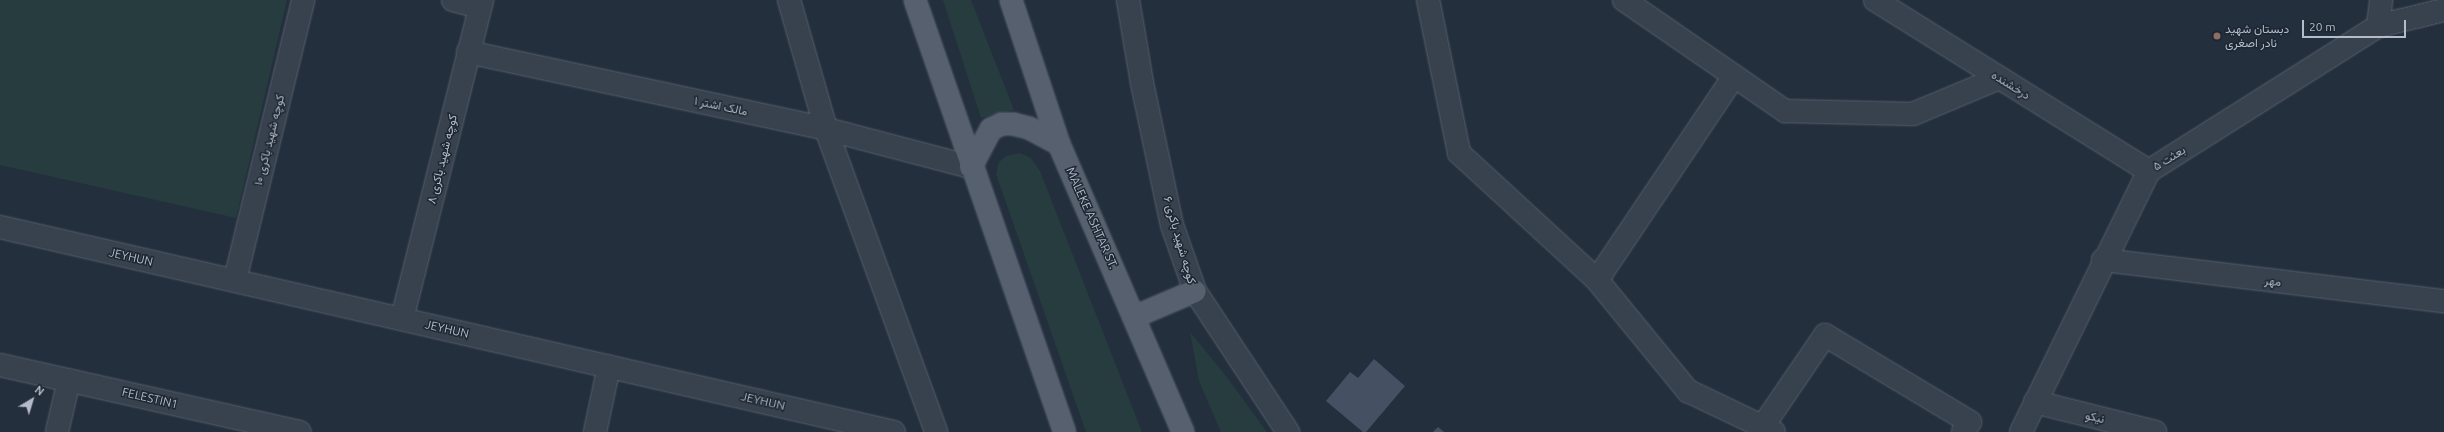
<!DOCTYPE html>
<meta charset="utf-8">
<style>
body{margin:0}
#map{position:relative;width:2444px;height:432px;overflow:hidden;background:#242f3e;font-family:Ubuntu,Vazirmatn,sans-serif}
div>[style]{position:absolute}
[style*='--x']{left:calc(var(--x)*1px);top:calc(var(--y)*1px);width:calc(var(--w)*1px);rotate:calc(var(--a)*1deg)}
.green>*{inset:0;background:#263c3f}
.building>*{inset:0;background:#455162}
.roads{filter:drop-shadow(0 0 1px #565f6c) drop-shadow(0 0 1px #565f6c)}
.minor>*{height:22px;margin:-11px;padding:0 11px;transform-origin:11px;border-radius:11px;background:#38414e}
.major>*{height:22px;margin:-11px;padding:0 11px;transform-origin:11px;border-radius:11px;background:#56606e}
.dots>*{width:11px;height:11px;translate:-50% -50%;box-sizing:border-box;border:2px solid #1d2633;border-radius:50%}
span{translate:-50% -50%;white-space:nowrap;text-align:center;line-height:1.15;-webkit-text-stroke:3px #1d2633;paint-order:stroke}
.poi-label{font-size:12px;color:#b4bcc9}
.left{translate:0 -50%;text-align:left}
.street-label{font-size:12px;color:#b4bcc9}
.north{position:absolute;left:12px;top:380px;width:40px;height:40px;-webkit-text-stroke:3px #1d2633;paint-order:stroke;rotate:38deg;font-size:11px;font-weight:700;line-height:16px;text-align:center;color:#b4bcc9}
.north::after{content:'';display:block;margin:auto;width:14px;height:18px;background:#b4bcc9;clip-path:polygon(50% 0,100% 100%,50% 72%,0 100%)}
.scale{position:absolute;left:2302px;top:20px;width:104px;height:18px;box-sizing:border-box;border:2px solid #b4bcc9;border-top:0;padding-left:5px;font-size:12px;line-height:14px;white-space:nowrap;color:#b4bcc9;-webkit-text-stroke:3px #1d2633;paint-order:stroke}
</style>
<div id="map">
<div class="green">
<div style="clip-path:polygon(0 0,287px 0,236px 218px,0 165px)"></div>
<div style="clip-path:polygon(943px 0,971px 0,1014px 110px,981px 118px)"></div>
<div style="clip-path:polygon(1020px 153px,1031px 158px,1040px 171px,1142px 432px,1086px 432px,996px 174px,999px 162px,1006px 156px)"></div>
<div style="clip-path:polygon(1190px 332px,1226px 376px,1267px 432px,1221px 432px,1199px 381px)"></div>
</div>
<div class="building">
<div style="clip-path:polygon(1374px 359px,1405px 386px,1366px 432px,1363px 432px,1326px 401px,1350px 372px,1358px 378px)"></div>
<div style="clip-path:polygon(1438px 427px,1444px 432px,1433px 432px)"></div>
</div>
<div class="roads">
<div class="minor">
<div style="--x:453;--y:0;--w:28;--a:15"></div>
<div style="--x:789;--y:0;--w:134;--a:74"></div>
<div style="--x:826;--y:129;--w:322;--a:70"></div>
<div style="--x:1128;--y:0;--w:84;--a:80.4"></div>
<div style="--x:1142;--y:83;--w:145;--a:78.1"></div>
<div style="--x:1172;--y:225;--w:70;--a:70.8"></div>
<div style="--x:1195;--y:291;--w:169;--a:56.6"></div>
<div style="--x:1428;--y:0;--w:156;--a:78.5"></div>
<div style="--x:1459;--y:153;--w:188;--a:42.6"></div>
<div style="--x:1597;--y:280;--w:246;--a:-56.1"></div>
<div style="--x:1624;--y:0;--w:196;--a:34.6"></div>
<div style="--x:1785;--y:111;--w:128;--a:1.3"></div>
<div style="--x:1913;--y:114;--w:93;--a:-22.7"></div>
<div style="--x:1875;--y:0;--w:323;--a:32"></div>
<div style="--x:2378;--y:26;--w:26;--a:-83"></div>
<div style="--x:468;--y:52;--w:366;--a:12.1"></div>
<div style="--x:826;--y:129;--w:150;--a:14.7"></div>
<div style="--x:0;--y:227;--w:917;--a:12.92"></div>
<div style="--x:2103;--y:260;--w:343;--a:6.9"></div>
<div style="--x:235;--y:280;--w:288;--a:-76.3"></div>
<div style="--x:1597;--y:280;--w:144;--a:50.7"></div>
<div style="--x:1688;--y:391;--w:95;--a:25.5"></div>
<div style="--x:402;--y:319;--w:329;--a:-75.9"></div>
<div style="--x:0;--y:365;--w:307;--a:12.6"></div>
<div style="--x:2035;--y:402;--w:124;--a:14"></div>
<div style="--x:1763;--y:426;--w:110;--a:-55.7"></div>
<div style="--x:1825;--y:335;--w:169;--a:31"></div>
<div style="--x:1970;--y:422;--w:12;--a:125"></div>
<div style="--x:57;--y:432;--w:53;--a:-77"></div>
<div style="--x:595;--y:432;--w:67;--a:-78"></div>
<div style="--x:2021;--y:432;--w:291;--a:-63.9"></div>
<div style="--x:2149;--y:171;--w:271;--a:-32.3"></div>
<div style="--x:2378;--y:26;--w:68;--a:-13.6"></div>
</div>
<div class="major">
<div style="--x:915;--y:0;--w:457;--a:70.9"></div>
<div style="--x:1011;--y:0;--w:152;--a:71.6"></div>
<div style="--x:1059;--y:144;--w:314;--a:66.7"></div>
<div style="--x:971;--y:167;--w:43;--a:-62.2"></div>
<div style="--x:991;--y:129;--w:12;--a:-24"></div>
<div style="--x:1002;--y:124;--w:11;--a:0"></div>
<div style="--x:1013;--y:124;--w:16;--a:14"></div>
<div style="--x:1029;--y:128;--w:34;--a:28"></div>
<div style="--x:1134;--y:317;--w:66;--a:-23.1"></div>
</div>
</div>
<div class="dots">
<div style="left:2217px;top:36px;background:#8d6e63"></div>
</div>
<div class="poi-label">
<span class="left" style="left:2225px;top:36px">دبستان شهید<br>نادر اصغری</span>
</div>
<div class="street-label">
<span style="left:2011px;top:85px;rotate:32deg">درخشنده</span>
<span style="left:721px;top:106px;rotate:12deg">مالک اشتر ۱</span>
<span style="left:269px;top:140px;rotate:-76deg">کوچه شهید باکری ۱۰</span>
<span style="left:2169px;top:158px;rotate:-32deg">بعثت ۵</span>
<span style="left:442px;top:159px;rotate:-76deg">کوچه شهید باکری ۸</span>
<span style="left:1092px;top:218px;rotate:66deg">MALEKE ASHTAR ST.</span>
<span style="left:1180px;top:240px;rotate:74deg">کوچه شهید باکری ۶</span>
<span style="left:131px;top:257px;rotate:13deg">JEYHUN</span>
<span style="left:2273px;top:281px;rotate:7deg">مهر</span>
<span style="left:447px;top:329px;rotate:13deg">JEYHUN</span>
<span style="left:150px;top:398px;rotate:13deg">FELESTIN1</span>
<span style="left:763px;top:401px;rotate:13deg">JEYHUN</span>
<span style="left:2095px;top:417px;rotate:14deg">نیکو</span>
</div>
<div class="north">N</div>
<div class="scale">20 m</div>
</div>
